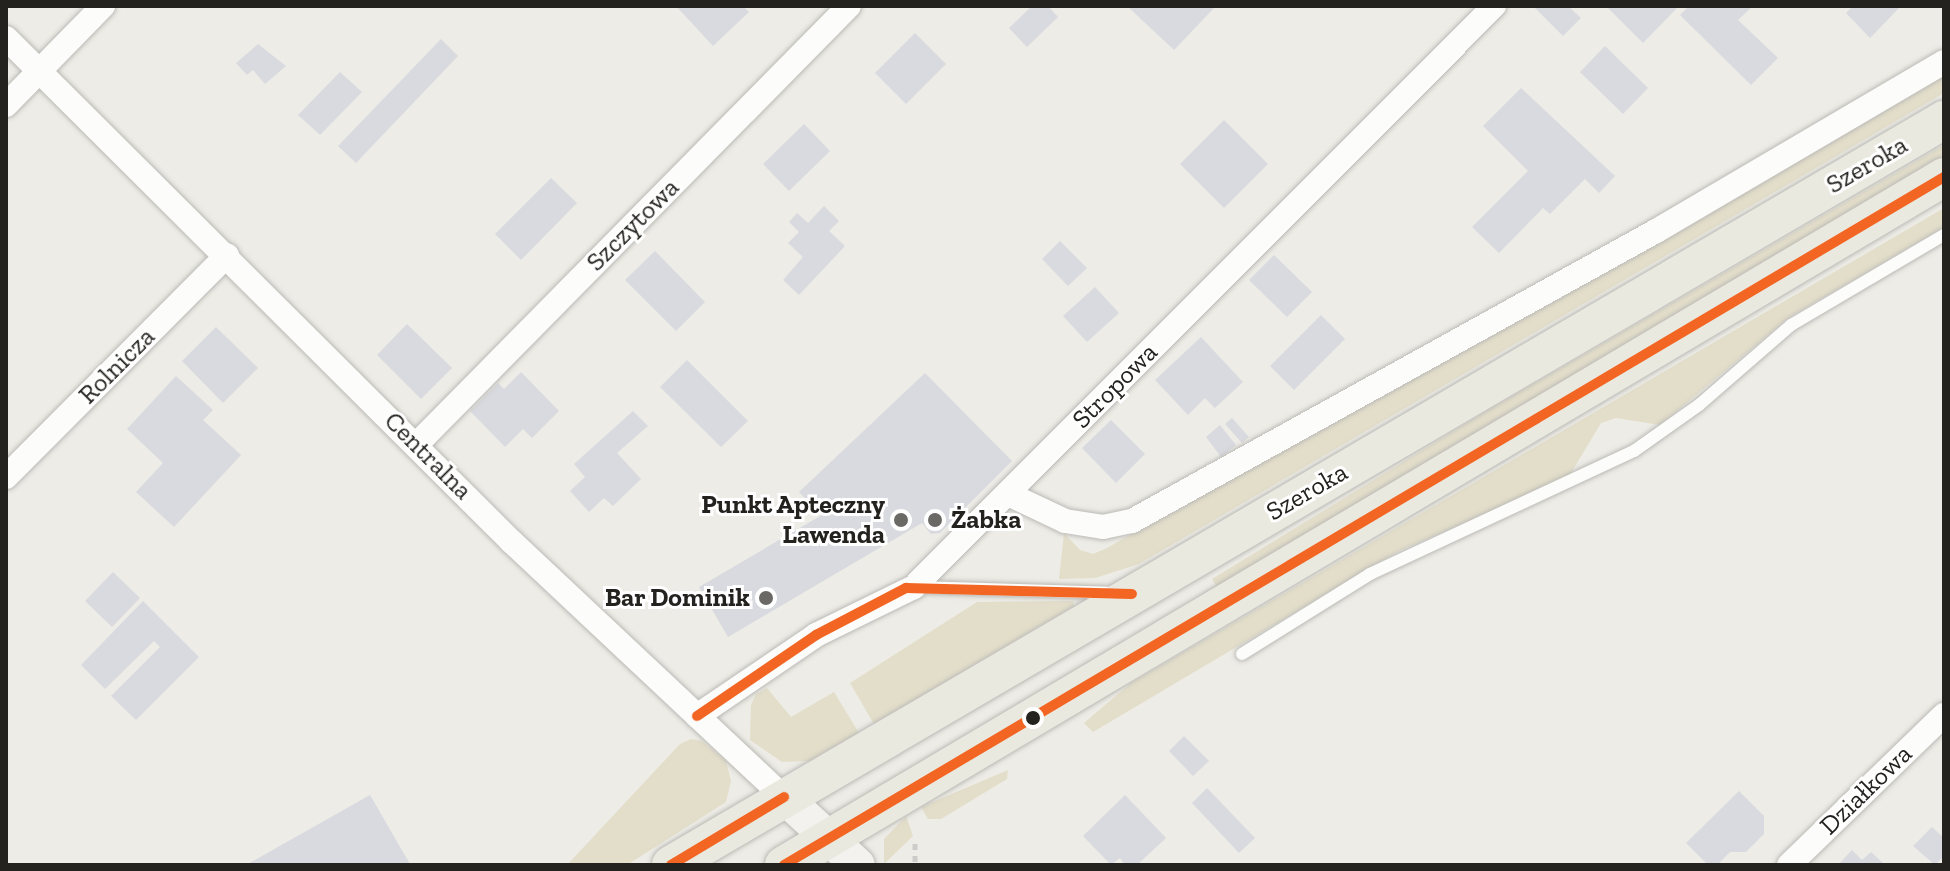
<!DOCTYPE html>
<meta charset="utf-8">
<style>
body{margin:0}
#map{position:relative;width:1950px;height:871px;overflow:hidden;background:#edece6;font-family:"Zilla Slab",serif}
div>[style]{position:absolute}
[style*='--x']{left:calc(var(--x)*1px);top:calc(var(--y)*1px);width:calc(var(--w)*1px);rotate:calc(var(--a)*1deg)}
.green>*{inset:0;background:#e3deca}
.building>*{inset:0;background:#d8dadf}
.path>*{height:5px;margin-top:-2.5px;transform-origin:0;background:repeating-linear-gradient(90deg,#cdcccb 0 6px,transparent 0 12px)}
.roads{filter:drop-shadow(0 0 2px #bbbab6) drop-shadow(0 0 2px #bbbab6)}
.lane>*{height:12px;margin:-6px;padding:0 6px;transform-origin:6px;border-radius:6px;background:#fcfcfb}
.street>*{height:24px;margin:-12px;padding:0 12px;transform-origin:12px;border-radius:12px;background:#fcfcfb}
.secondary>*{height:34px;margin:-17px;padding:0 17px;transform-origin:17px;border-radius:17px;background:#f3f2ee}
.primary>*{height:38px;margin:-19px;padding:0 19px;transform-origin:19px;border-radius:19px;background:#eae9e0}
.bus-1>*{height:10px;margin:-5px;padding:0 5px;transform-origin:5px;border-radius:5px;background:#f26522}
.dots>*{width:22px;height:22px;translate:-50% -50%;box-sizing:border-box;border:4px solid #fff;border-radius:50%}
span{translate:-50% -50%;white-space:nowrap;text-align:center;line-height:1.15;-webkit-text-stroke:6px #fff;paint-order:stroke}
.street-label{font-size:26px;color:#23221f}
.poi-label{font-size:26px;color:#23221f;font-weight:700}
.right{translate:-100% -50%;text-align:right}
.left{translate:0 -50%;text-align:left}
.frame{position:absolute;inset:0;border:8px solid #23221f;pointer-events:none}
</style>
<div id="map">
<div class="green">
<div style="clip-path:polygon(1944px 69px,1944px 93px,1139px 564px,1095px 578px,1059px 579px,1064px 533px,1080px 550px,1093px 554px,1107px 548px)"></div>
<div style="clip-path:polygon(1944px 145px,1944px 160px,1216px 586px,1212px 579px,1475px 418px)"></div>
<div style="clip-path:polygon(1944px 208px,1944px 227px,1788px 318px,1660px 425px,1616px 418px,1601px 423px,1568px 478px,1399px 551px,1093px 732px,1084px 723px,1131px 683px)"></div>
<div style="clip-path:polygon(1073px 601px,1074px 606px,874px 724px,850px 683px,977px 602px)"></div>
<div style="clip-path:polygon(767px 688px,791px 717px,834px 692px,859px 733px,809px 761px,782px 762px,750px 740px,751px 705px,756px 694px)"></div>
<div style="clip-path:polygon(691px 739px,702px 741px,726px 761px,731px 781px,726px 802px,627px 865px,567px 865px,680px 744px)"></div>
<div style="clip-path:polygon(1008px 770px,1007px 779px,941px 819px,928px 819px,921px 807px)"></div>
<div style="clip-path:polygon(906px 816px,913px 836px,884px 864px,884px 839px)"></div>
</div>
<div class="building">
<div style="clip-path:polygon(676px 6px,743px 6px,749px 12px,713px 46px)"></div>
<div style="clip-path:polygon(1032px 6px,1048px 6px,1058px 17px,1027px 47px,1009px 28px)"></div>
<div style="clip-path:polygon(1127px 6px,1216px 6px,1174px 50px)"></div>
<div style="clip-path:polygon(1533px 6px,1568px 6px,1581px 18px,1563px 36px)"></div>
<div style="clip-path:polygon(1606px 6px,1679px 6px,1643px 43px)"></div>
<div style="clip-path:polygon(1689px 6px,1753px 6px,1738px 20px,1778px 58px,1751px 85px,1680px 15px)"></div>
<div style="clip-path:polygon(1853px 6px,1901px 6px,1870px 38px,1846px 13px)"></div>
<div style="clip-path:polygon(915px 33px,946px 64px,906px 104px,875px 73px)"></div>
<div style="clip-path:polygon(441px 39px,458px 56px,356px 163px,338px 146px)"></div>
<div style="clip-path:polygon(258px 44px,286px 66px,265px 84px,253px 70px,247px 75px,236px 63px)"></div>
<div style="clip-path:polygon(1605px 46px,1648px 88px,1623px 114px,1580px 72px)"></div>
<div style="clip-path:polygon(340px 72px,362px 92px,320px 135px,298px 115px)"></div>
<div style="clip-path:polygon(1521px 88px,1615px 176px,1599px 193px,1585px 179px,1550px 214px,1543px 208px,1499px 253px,1472px 227px,1528px 171px,1483px 126px)"></div>
<div style="clip-path:polygon(1224px 120px,1268px 164px,1224px 208px,1180px 164px)"></div>
<div style="clip-path:polygon(804px 124px,830px 151px,789px 191px,763px 164px)"></div>
<div style="clip-path:polygon(551px 178px,577px 203px,521px 260px,495px 234px)"></div>
<div style="clip-path:polygon(824px 206px,839px 221px,829px 231px,845px 246px,799px 295px,783px 280px,803px 257px,788px 243px,799px 232px,789px 222px,797px 213px,808px 223px)"></div>
<div style="clip-path:polygon(1060px 241px,1087px 268px,1068px 286px,1042px 259px)"></div>
<div style="clip-path:polygon(655px 251px,705px 302px,676px 331px,625px 280px)"></div>
<div style="clip-path:polygon(1274px 255px,1312px 292px,1287px 317px,1249px 280px)"></div>
<div style="clip-path:polygon(1095px 287px,1119px 313px,1087px 342px,1063px 316px)"></div>
<div style="clip-path:polygon(1321px 315px,1345px 339px,1294px 390px,1270px 366px)"></div>
<div style="clip-path:polygon(407px 324px,452px 368px,421px 399px,377px 355px)"></div>
<div style="clip-path:polygon(216px 327px,258px 368px,223px 403px,182px 361px)"></div>
<div style="clip-path:polygon(1201px 337px,1243px 382px,1215px 408px,1205px 398px,1188px 415px,1155px 380px)"></div>
<div style="clip-path:polygon(687px 360px,748px 421px,721px 447px,660px 387px)"></div>
<div style="clip-path:polygon(521px 372px,559px 411px,532px 438px,523px 429px,505px 447px,470px 411px,498px 383px,504px 389px)"></div>
<div style="clip-path:polygon(925px 373px,1012px 461px,940px 533px,931px 534px,922px 523px,728px 637px,699px 587px,822px 515px,799px 492px)"></div>
<div style="clip-path:polygon(176px 376px,213px 410px,203px 420px,241px 455px,174px 527px,136px 492px,163px 463px,127px 429px)"></div>
<div style="clip-path:polygon(633px 411px,648px 426px,617px 453px,641px 479px,613px 506px,604px 498px,589px 512px,570px 491px,585px 477px,574px 464px)"></div>
<div style="clip-path:polygon(1232px 418px,1249px 437px,1242px 443px,1225px 424px)"></div>
<div style="clip-path:polygon(1111px 420px,1145px 454px,1116px 483px,1082px 448px)"></div>
<div style="clip-path:polygon(1220px 425px,1236px 445px,1221px 457px,1206px 437px)"></div>
<div style="clip-path:polygon(113px 572px,140px 598px,112px 627px,85px 601px)"></div>
<div style="clip-path:polygon(143px 601px,199px 657px,136px 720px,111px 696px,160px 647px,154px 641px,105px 689px,81px 665px)"></div>
<div style="clip-path:polygon(1184px 736px,1209px 761px,1193px 776px,1169px 751px)"></div>
<div style="clip-path:polygon(1207px 788px,1255px 838px,1239px 853px,1192px 803px)"></div>
<div style="clip-path:polygon(1739px 791px,1764px 816px,1764px 834px,1746px 852px,1730px 852px,1717px 865px,1708px 865px,1686px 843px)"></div>
<div style="clip-path:polygon(370px 795px,410px 864px,246px 865px)"></div>
<div style="clip-path:polygon(1125px 795px,1166px 838px,1137px 865px,1125px 865px,1120px 858px,1111px 865px,1083px 836px)"></div>
<div style="clip-path:polygon(1932px 827px,1944px 838px,1944px 856px,1935px 865px,1913px 846px)"></div>
<div style="clip-path:polygon(1852px 850px,1862px 860px,1871px 852px,1883px 863px,1838px 865px)"></div>
</div>
<div class="path">
<div style="--x:915;--y:843;--w:22;--a:90"></div>
</div>
<div class="roads">
<div class="lane">
<div style="--x:915;--y:587;--w:197;--a:1.7"></div>
<div style="--x:1242;--y:654;--w:151;--a:-32"></div>
<div style="--x:1370;--y:574;--w:291;--a:-25"></div>
<div style="--x:1634;--y:451;--w:80;--a:-35.3"></div>
<div style="--x:1699;--y:405;--w:122;--a:-41"></div>
<div style="--x:1791;--y:325;--w:178;--a:-30.5"></div>
</div>
<div class="street">
<div style="--x:6;--y:38;--w:714;--a:44.89"></div>
<div style="--x:512;--y:542;--w:373;--a:43.2"></div>
<div style="--x:6;--y:105;--w:139;--a:-45.6"></div>
<div style="--x:417;--y:444;--w:615;--a:-45.4"></div>
<div style="--x:6;--y:477;--w:313;--a:-45.1"></div>
<div style="--x:1008;--y:494;--w:63;--a:25.3"></div>
<div style="--x:1065;--y:521;--w:38;--a:9"></div>
<div style="--x:1103;--y:527;--w:30;--a:-12"></div>
<div style="--x:1132;--y:521;--w:599;--a:-28.96"></div>
<div style="--x:1656;--y:231;--w:334;--a:-30.4"></div>
<div style="--x:697;--y:716;--w:144;--a:-34.2"></div>
<div style="--x:816;--y:635;--w:109;--a:-26.1"></div>
<div style="--x:914;--y:587;--w:821;--a:-45.05"></div>
<div style="--x:1789;--y:865;--w:216;--a:-44.1"></div>
</div>
<div class="secondary">
<div style="--x:784;--y:797;--w:100;--a:42.6"></div>
</div>
<div class="primary">
<div style="--x:671;--y:865;--w:1475;--a:-30.34"></div>
<div style="--x:784;--y:865;--w:1349;--a:-30.67"></div>
</div>
</div>
<div class="bus-1">
<div style="--x:697;--y:716;--w:144;--a:-34.2"></div>
<div style="--x:816;--y:635;--w:102;--a:-27.6"></div>
<div style="--x:906;--y:588;--w:226;--a:1.5"></div>
<div style="--x:671;--y:865;--w:132;--a:-31"></div>
<div style="--x:784;--y:865;--w:1349;--a:-30.67"></div>
</div>
<div class="dots">
<div style="left:901px;top:520px;background:#6a6965"></div>
<div style="left:935px;top:520px;background:#6a6965"></div>
<div style="left:766px;top:598px;background:#6a6965"></div>
<div style="left:1033px;top:718px;background:#23221f"></div>
</div>
<div class="street-label">
<span style="left:1867px;top:165px;rotate:-30deg">Szeroka</span>
<span style="left:633px;top:225px;rotate:-45deg">Szczytowa</span>
<span style="left:117px;top:366px;rotate:-45deg">Rolnicza</span>
<span style="left:1115px;top:386px;rotate:-45deg">Stropowa</span>
<span style="left:428px;top:456px;rotate:45deg">Centralna</span>
<span style="left:1307px;top:492px;rotate:-30deg">Szeroka</span>
<span style="left:1866px;top:790px;rotate:-44deg">Działkowa</span>
</div>
<div class="poi-label">
<span class="right" style="left:885px;top:520px">Punkt Apteczny<br>Lawenda</span>
<span class="left" style="left:951px;top:520px">Żabka</span>
<span class="right" style="left:750px;top:598px">Bar Dominik</span>
</div>
<div class="frame"></div>
</div>
